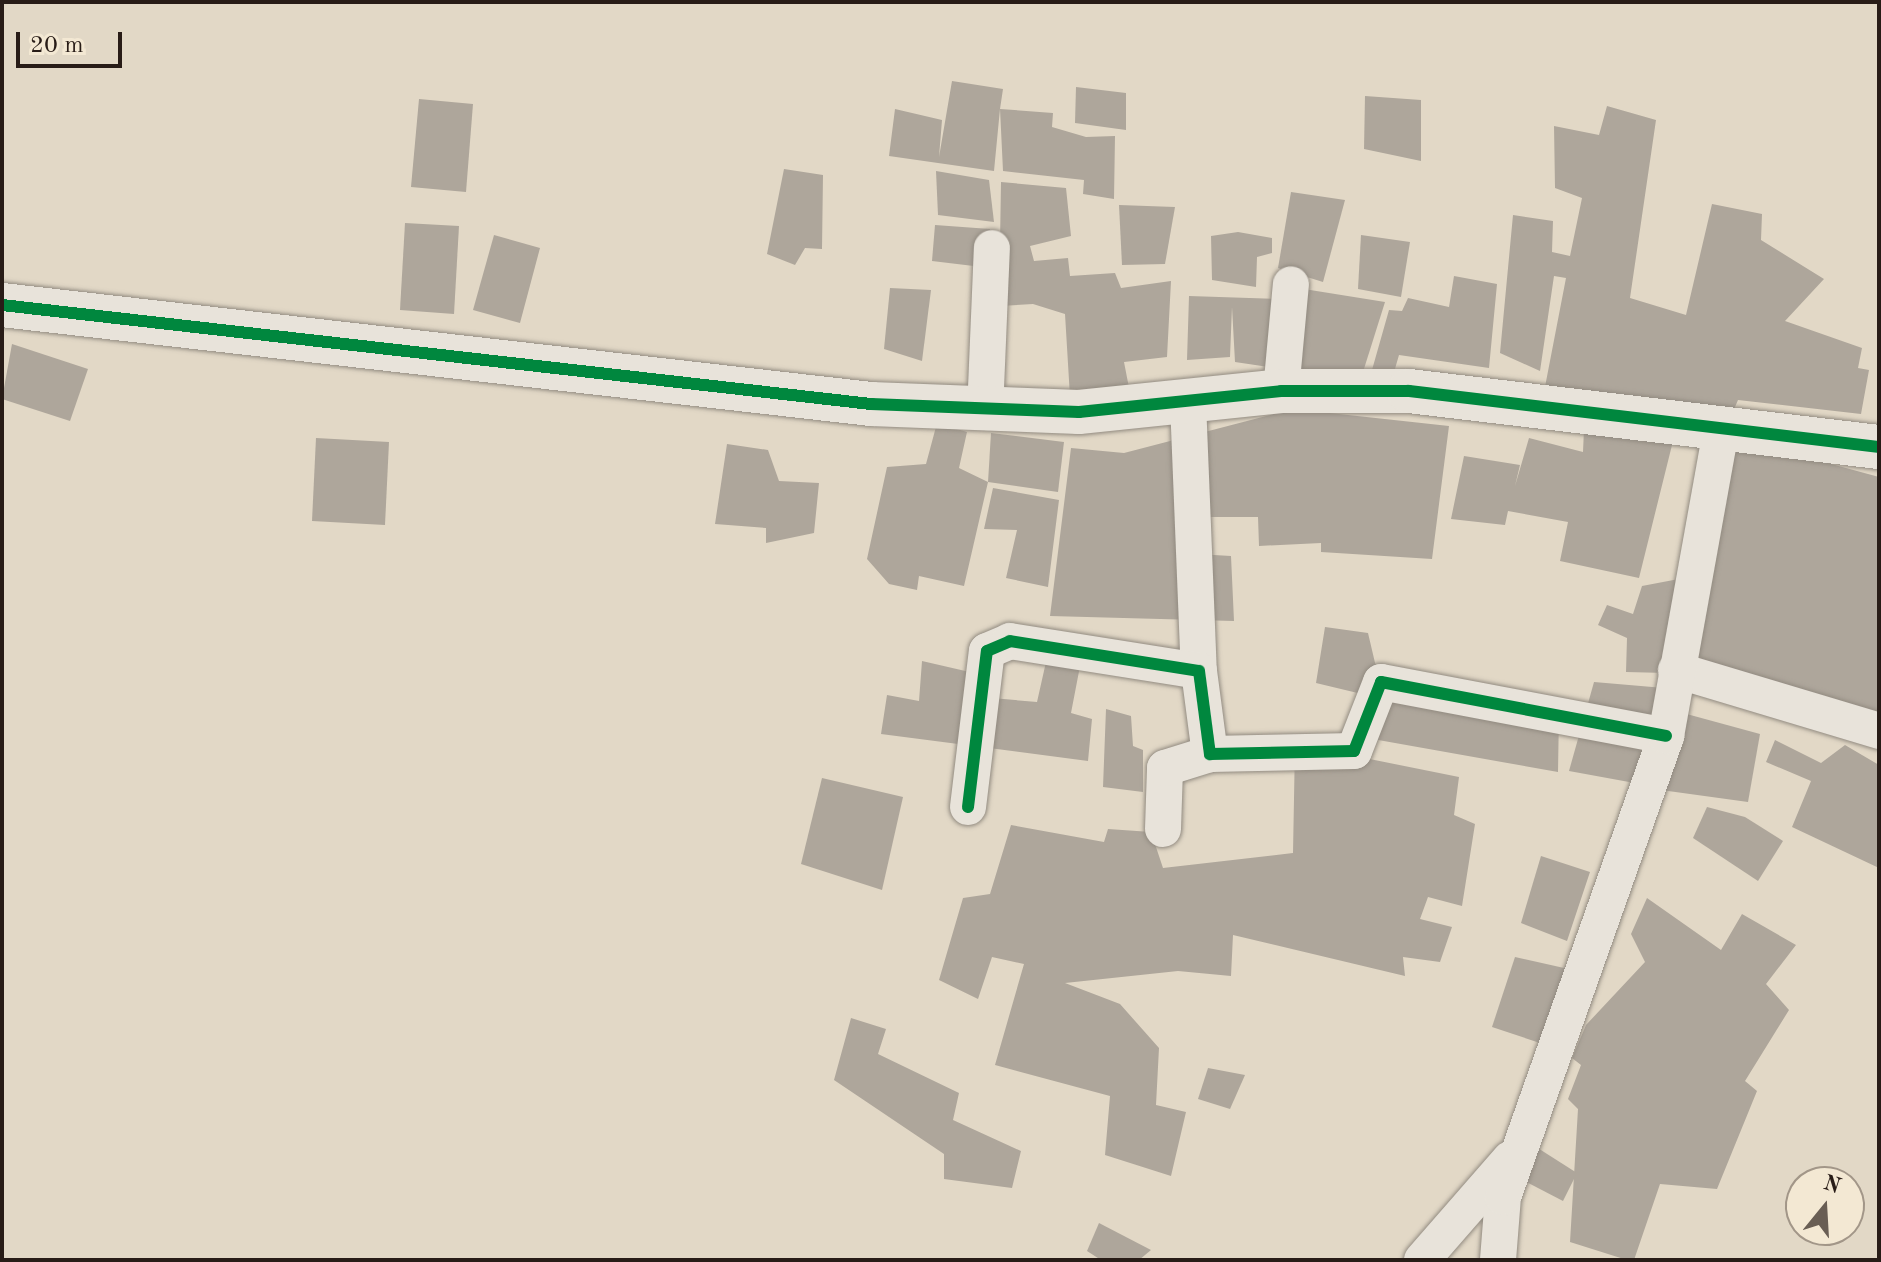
<!DOCTYPE html>
<style>
body{margin:0}
#map{position:relative;width:1881px;height:1262px;overflow:hidden;background:#e2d8c6;font-family:"Old Standard TT",serif}
div>[style]{position:absolute}
[style*='--x']{left:calc(var(--x)*1px);top:calc(var(--y)*1px);width:calc(var(--w)*1px);rotate:calc(var(--a)*1deg)}
.building>*{inset:0;background:#aea69b}
.roads{filter:drop-shadow(0 0 2px #928b81) drop-shadow(0 0 2px #928b81)}
.minor>*{height:36px;margin:-18px;padding:0 18px;transform-origin:18px;border-radius:18px;background:#e8e3da}
.tertiary>*{height:44px;margin:-22px;padding:0 22px;transform-origin:22px;border-radius:22px;background:#e8e3da}
.cycleway>*{height:12px;margin:-6px;padding:0 6px;transform-origin:6px;border-radius:6px;background:#00873e}
span{translate:-50% -50%;white-space:nowrap;text-align:center;line-height:1.15;-webkit-text-stroke:8px #f3e8d3;paint-order:stroke}
.frame{position:absolute;inset:0;border:4px solid #281c17;pointer-events:none}
.north{position:absolute;left:1785px;top:1166px;width:80px;height:80px;box-sizing:border-box;background:#f3e8d3;border:2px solid #a29688;border-radius:50%;rotate:18deg;font-size:22px;font-weight:700;line-height:32px;text-align:center;color:#281c17}
.north::after{content:'';display:block;margin:auto;width:28px;height:36px;background:#695e54;clip-path:polygon(50% 0,100% 100%,50% 72%,0 100%)}
.scale{position:absolute;left:16px;top:32px;width:106px;height:36px;box-sizing:border-box;border:4px solid #281c17;border-top:0;padding-left:10px;font-size:24px;line-height:28px;white-space:nowrap;color:#281c17;-webkit-text-stroke:6px #f3e8d3;paint-order:stroke}
</style>
<div id="map">
<div class="building">
<div style="clip-path:polygon(952px 81px,1003px 89px,1000px 109px,1053px 113px,1052px 127px,1086px 137px,1115px 136px,1114px 199px,1083px 194px,1084px 180px,1003px 171px,1000px 109px,994px 171px,889px 156px,895px 109px,942px 120px,939px 157px)"></div>
<div style="clip-path:polygon(1076px 87px,1126px 93px,1126px 130px,1075px 123px)"></div>
<div style="clip-path:polygon(1365px 96px,1421px 100px,1421px 161px,1364px 149px)"></div>
<div style="clip-path:polygon(419px 99px,473px 104px,466px 192px,411px 187px)"></div>
<div style="clip-path:polygon(1607px 106px,1656px 120px,1630px 298px,1686px 315px,1712px 204px,1762px 214px,1761px 240px,1824px 279px,1785px 321px,1862px 348px,1858px 368px,1869px 370px,1861px 414px,1738px 400px,1732px 414px,1544px 392px,1566px 278px,1554px 276px,1540px 371px,1500px 353px,1513px 215px,1553px 221px,1552px 252px,1570px 256px,1582px 198px,1555px 188px,1554px 126px,1599px 135px)"></div>
<div style="clip-path:polygon(784px 169px,823px 175px,822px 249px,805px 248px,795px 265px,767px 254px)"></div>
<div style="clip-path:polygon(936px 171px,989px 180px,994px 222px,938px 215px)"></div>
<div style="clip-path:polygon(1001px 182px,1066px 188px,1071px 236px,1030px 246px,1034px 261px,1068px 258px,1070px 276px,1115px 273px,1121px 288px,1171px 281px,1167px 357px,1124px 362px,1131px 398px,1070px 397px,1065px 314px,1033px 304px,999px 306px)"></div>
<div style="clip-path:polygon(1291px 192px,1345px 200px,1323px 282px,1278px 268px)"></div>
<div style="clip-path:polygon(1119px 205px,1175px 207px,1165px 264px,1122px 265px)"></div>
<div style="clip-path:polygon(405px 223px,459px 226px,454px 314px,400px 310px)"></div>
<div style="clip-path:polygon(935px 225px,990px 229px,982px 267px,932px 261px)"></div>
<div style="clip-path:polygon(1238px 232px,1272px 238px,1272px 253px,1257px 257px,1256px 287px,1212px 280px,1211px 236px)"></div>
<div style="clip-path:polygon(494px 235px,540px 248px,520px 323px,473px 310px)"></div>
<div style="clip-path:polygon(1361px 235px,1410px 242px,1401px 297px,1358px 289px)"></div>
<div style="clip-path:polygon(1454px 276px,1497px 284px,1489px 368px,1399px 355px,1390px 386px,1370px 377px,1389px 310px,1402px 311px,1408px 298px,1449px 307px)"></div>
<div style="clip-path:polygon(890px 288px,931px 290px,922px 361px,884px 349px)"></div>
<div style="clip-path:polygon(1304px 289px,1385px 302px,1363px 372px,1291px 372px)"></div>
<div style="clip-path:polygon(1189px 296px,1276px 299px,1275px 368px,1235px 362px,1232px 307px,1230px 357px,1187px 360px)"></div>
<div style="clip-path:polygon(12px 344px,88px 369px,70px 421px,2px 399px)"></div>
<div style="clip-path:polygon(1293px 409px,1449px 426px,1432px 559px,1321px 552px,1321px 543px,1259px 546px,1258px 517px,1184px 517px,1180px 553px,1231px 556px,1234px 621px,1050px 616px,1071px 448px,1124px 453px)"></div>
<div style="clip-path:polygon(937px 423px,967px 432px,959px 468px,988px 482px,964px 586px,919px 576px,917px 590px,889px 584px,867px 559px,887px 467px,926px 464px)"></div>
<div style="clip-path:polygon(1584px 429px,1673px 441px,1639px 578px,1560px 561px,1568px 522px,1508px 511px,1505px 525px,1451px 519px,1464px 456px,1520px 465px,1515px 486px,1529px 438px,1583px 452px)"></div>
<div style="clip-path:polygon(991px 433px,1064px 442px,1058px 492px,988px 482px)"></div>
<div style="clip-path:polygon(316px 438px,389px 442px,385px 525px,312px 521px)"></div>
<div style="clip-path:polygon(727px 444px,768px 450px,779px 481px,819px 483px,814px 533px,766px 543px,766px 528px,715px 524px)"></div>
<div style="clip-path:polygon(1732px 447px,1802px 456px,1879px 477px,1879px 726px,1695px 659px)"></div>
<div style="clip-path:polygon(993px 488px,1059px 500px,1048px 587px,1006px 578px,1017px 530px,984px 529px)"></div>
<div style="clip-path:polygon(1684px 578px,1666px 673px,1626px 672px,1627px 638px,1598px 625px,1607px 605px,1633px 614px,1642px 586px)"></div>
<div style="clip-path:polygon(1325px 627px,1368px 633px,1376px 667px,1559px 713px,1558px 772px,1367px 738px,1366px 695px,1316px 683px)"></div>
<div style="clip-path:polygon(1048px 653px,1081px 661px,1071px 713px,1092px 719px,1088px 761px,881px 734px,887px 695px,919px 701px,922px 661px,974px 673px,992px 698px,1037px 702px)"></div>
<div style="clip-path:polygon(1594px 682px,1664px 688px,1640px 784px,1569px 771px)"></div>
<div style="clip-path:polygon(1106px 709px,1131px 716px,1133px 746px,1143px 750px,1143px 792px,1103px 787px)"></div>
<div style="clip-path:polygon(1683px 713px,1760px 734px,1748px 802px,1661px 790px)"></div>
<div style="clip-path:polygon(1775px 740px,1821px 763px,1845px 745px,1879px 765px,1879px 868px,1792px 827px,1811px 781px,1766px 762px)"></div>
<div style="clip-path:polygon(1295px 744px,1459px 777px,1454px 815px,1475px 824px,1462px 906px,1428px 897px,1420px 919px,1452px 927px,1440px 962px,1403px 957px,1405px 976px,1233px 935px,1231px 976px,1178px 971px,1065px 983px,1120px 1004px,1159px 1048px,1156px 1105px,1186px 1112px,1171px 1176px,1105px 1155px,1110px 1096px,995px 1065px,1024px 964px,992px 957px,978px 999px,939px 980px,963px 898px,990px 894px,1011px 825px,1104px 842px,1108px 829px,1151px 832px,1163px 868px,1293px 853px)"></div>
<div style="clip-path:polygon(822px 778px,903px 797px,882px 890px,801px 864px)"></div>
<div style="clip-path:polygon(1707px 807px,1745px 817px,1783px 841px,1758px 881px,1693px 838px)"></div>
<div style="clip-path:polygon(1541px 856px,1590px 872px,1567px 941px,1521px 923px)"></div>
<div style="clip-path:polygon(1647px 898px,1721px 950px,1742px 914px,1796px 945px,1766px 984px,1789px 1010px,1745px 1081px,1757px 1091px,1717px 1189px,1660px 1184px,1634px 1260px,1627px 1260px,1570px 1242px,1578px 1109px,1568px 1099px,1581px 1065px,1572px 1058px,1586px 1025px,1645px 962px,1631px 934px)"></div>
<div style="clip-path:polygon(1515px 957px,1573px 970px,1549px 1046px,1492px 1027px)"></div>
<div style="clip-path:polygon(851px 1018px,886px 1029px,878px 1054px,959px 1093px,953px 1120px,1021px 1151px,1012px 1188px,944px 1179px,944px 1154px,834px 1080px)"></div>
<div style="clip-path:polygon(1208px 1068px,1245px 1075px,1230px 1109px,1198px 1099px)"></div>
<div style="clip-path:polygon(1533px 1145px,1577px 1173px,1563px 1201px,1511px 1174px)"></div>
<div style="clip-path:polygon(1099px 1223px,1151px 1250px,1139px 1260px,1101px 1260px,1087px 1251px)"></div>
</div>
<div class="roads">
<div class="minor">
<div style="--x:1281;--y:391;--w:107;--a:-84.7"></div>
<div style="--x:1188;--y:402;--w:269;--a:87.7"></div>
<div style="--x:985;--y:412;--w:164;--a:-87.6"></div>
<div style="--x:1676;--y:670;--w:212;--a:16.7"></div>
<div style="--x:968;--y:807;--w:157;--a:-83.1"></div>
<div style="--x:987;--y:651;--w:25;--a:-23"></div>
<div style="--x:1010;--y:641;--w:191;--a:9"></div>
<div style="--x:1199;--y:671;--w:84;--a:82.5"></div>
<div style="--x:1210;--y:754;--w:144;--a:-1.2"></div>
<div style="--x:1354;--y:751;--w:74;--a:-68.6"></div>
<div style="--x:1381;--y:682;--w:290;--a:10.7"></div>
<div style="--x:1163;--y:829;--w:61;--a:-88.1"></div>
<div style="--x:1165;--y:768;--w:47;--a:-17.3"></div>
<div style="--x:1422;--y:1260;--w:134;--a:-48.9"></div>
<div style="--x:1498;--y:1260;--w:63;--a:-85.5"></div>
<div style="--x:1503;--y:1197;--w:489;--a:-70.5"></div>
<div style="--x:1666;--y:736;--w:311;--a:-79.8"></div>
</div>
<div class="tertiary">
<div style="--x:2;--y:305;--w:875;--a:6.5"></div>
<div style="--x:871;--y:404;--w:208;--a:2.2"></div>
<div style="--x:1079;--y:412;--w:203;--a:-5.9"></div>
<div style="--x:1281;--y:391;--w:128;--a:0"></div>
<div style="--x:1409;--y:391;--w:473;--a:6.8"></div>
</div>
</div>
<div class="cycleway">
<div style="--x:2;--y:305;--w:875;--a:6.5"></div>
<div style="--x:871;--y:404;--w:208;--a:2.2"></div>
<div style="--x:1079;--y:412;--w:203;--a:-5.9"></div>
<div style="--x:1281;--y:391;--w:128;--a:0"></div>
<div style="--x:1409;--y:391;--w:473;--a:6.8"></div>
<div style="--x:968;--y:807;--w:157;--a:-83.1"></div>
<div style="--x:987;--y:651;--w:25;--a:-23"></div>
<div style="--x:1010;--y:641;--w:191;--a:9"></div>
<div style="--x:1199;--y:671;--w:84;--a:82.5"></div>
<div style="--x:1210;--y:754;--w:144;--a:-1.2"></div>
<div style="--x:1354;--y:751;--w:74;--a:-68.6"></div>
<div style="--x:1381;--y:682;--w:290;--a:10.7"></div>
</div>
<div class="frame"></div>
<div class="north">N</div>
<div class="scale">20 m</div>
</div>
